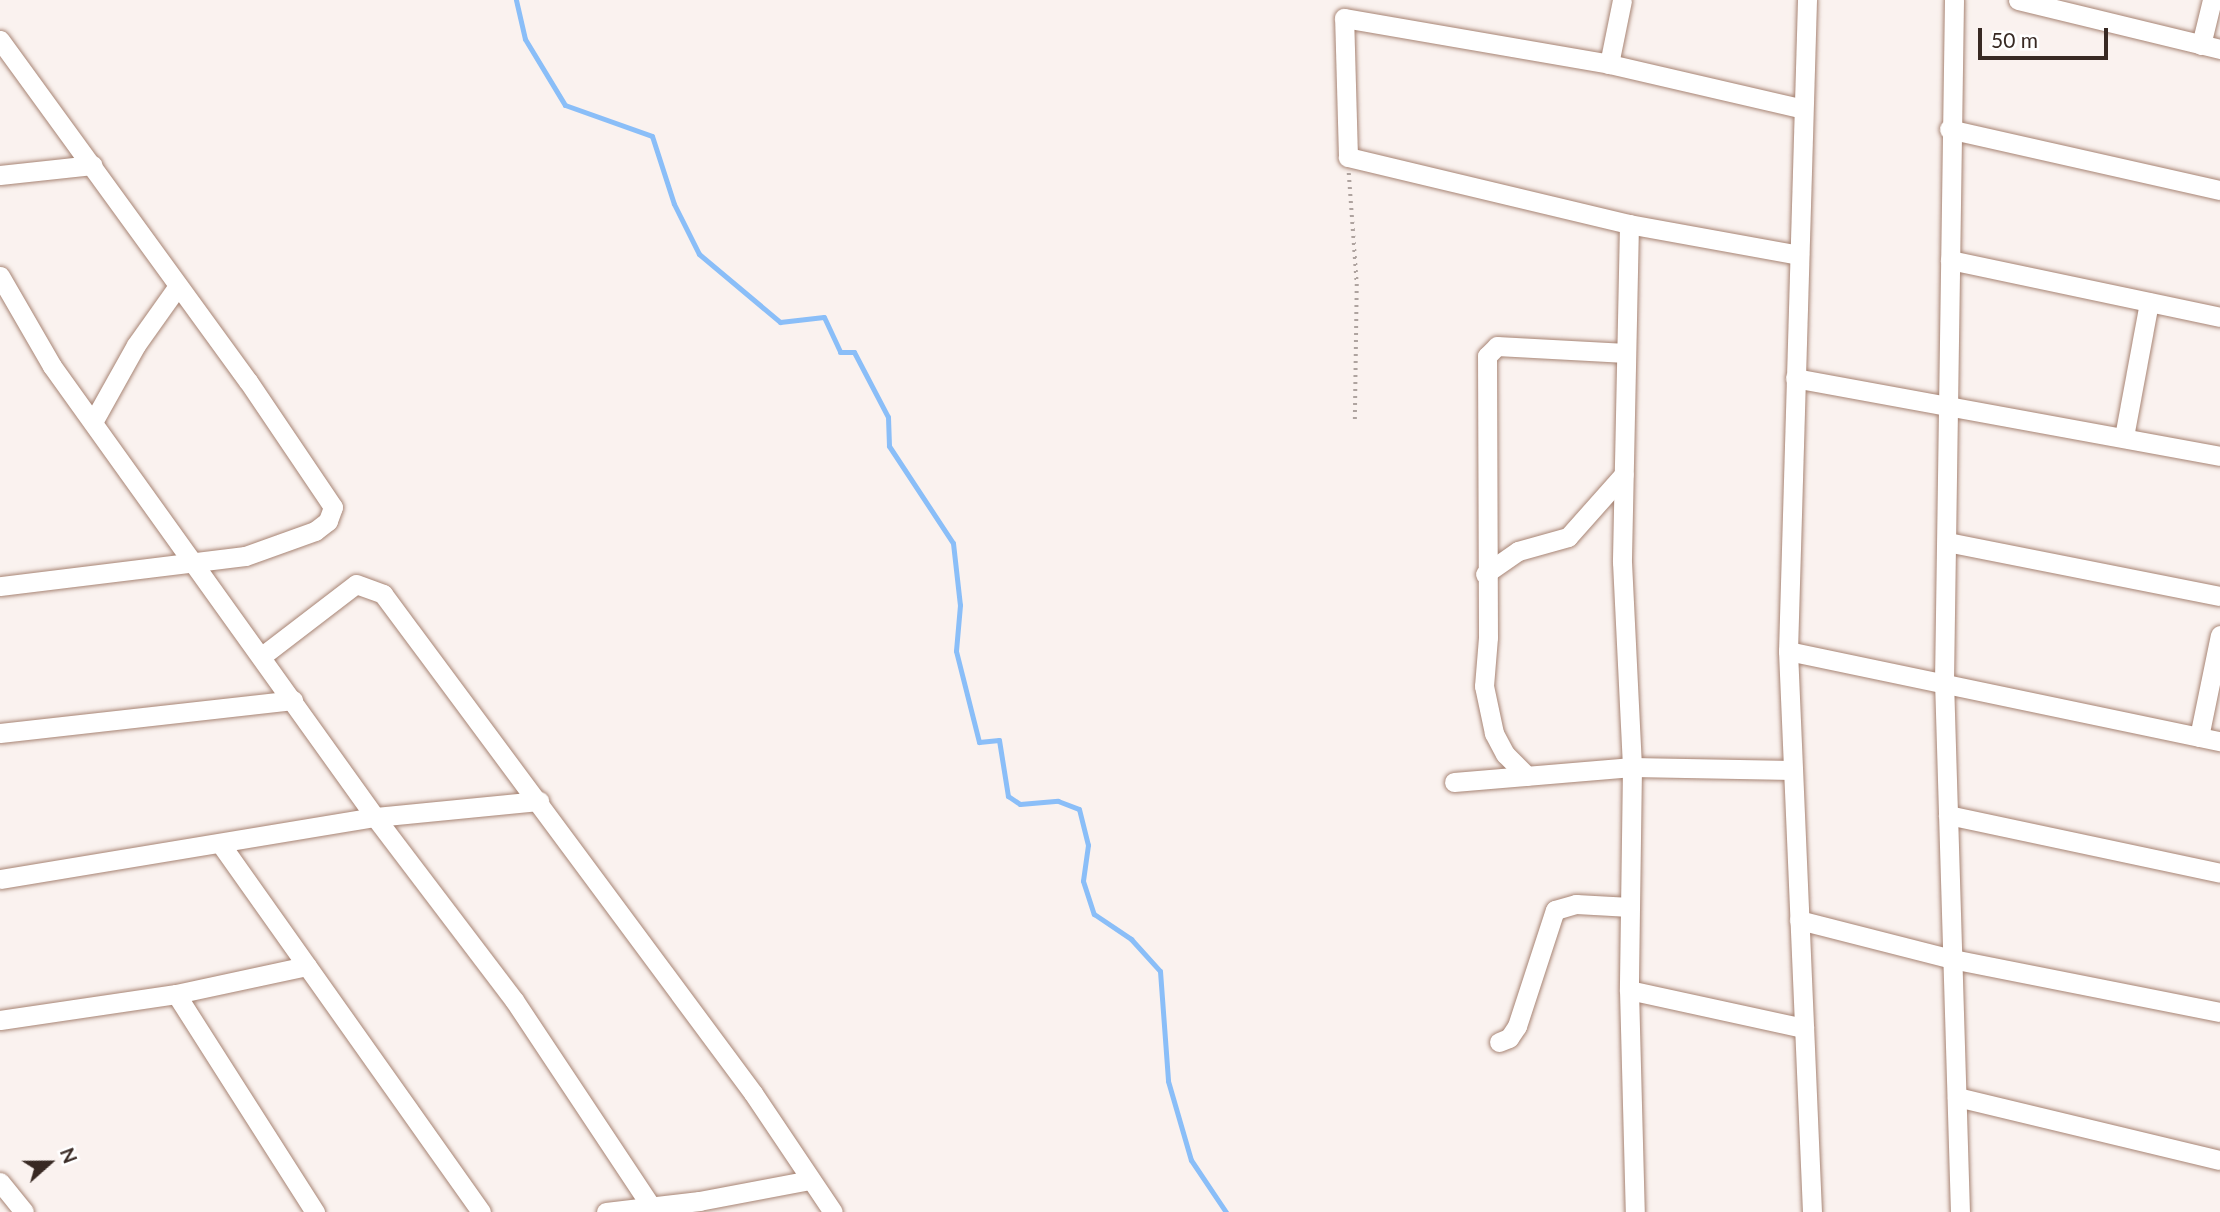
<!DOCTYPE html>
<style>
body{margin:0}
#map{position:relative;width:2220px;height:1212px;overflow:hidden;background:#faf2ef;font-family:Lato,sans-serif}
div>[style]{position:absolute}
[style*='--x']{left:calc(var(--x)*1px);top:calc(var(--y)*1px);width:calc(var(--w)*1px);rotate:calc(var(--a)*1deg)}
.stream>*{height:5px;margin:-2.5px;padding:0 2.5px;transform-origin:2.5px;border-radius:2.5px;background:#8abef8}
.path>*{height:3.5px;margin-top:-1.75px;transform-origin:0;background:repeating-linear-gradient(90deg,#aea39f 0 2px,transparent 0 7px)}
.roads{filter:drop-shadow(0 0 2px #a78474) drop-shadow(0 0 2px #a78474)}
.minor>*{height:19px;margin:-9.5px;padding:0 9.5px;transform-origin:9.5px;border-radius:9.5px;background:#fff}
span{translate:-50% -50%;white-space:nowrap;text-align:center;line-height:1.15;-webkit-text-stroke:6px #fff;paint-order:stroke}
.north{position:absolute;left:14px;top:1128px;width:70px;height:70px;-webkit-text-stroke:5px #fff;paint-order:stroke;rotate:69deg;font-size:19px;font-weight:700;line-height:28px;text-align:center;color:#382923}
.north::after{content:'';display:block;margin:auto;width:24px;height:32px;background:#382923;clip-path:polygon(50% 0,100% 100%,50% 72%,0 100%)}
.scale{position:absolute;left:1978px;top:28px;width:130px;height:32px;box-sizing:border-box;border:4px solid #382923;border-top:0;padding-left:9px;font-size:21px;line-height:24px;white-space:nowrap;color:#382923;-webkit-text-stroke:5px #fff;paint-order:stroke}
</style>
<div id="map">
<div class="stream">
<div style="--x:516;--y:0;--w:40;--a:77"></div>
<div style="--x:525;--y:39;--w:77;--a:58.8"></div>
<div style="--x:565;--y:105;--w:92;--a:19.6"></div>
<div style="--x:652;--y:136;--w:71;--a:72.1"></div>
<div style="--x:674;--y:204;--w:56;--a:63.4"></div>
<div style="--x:699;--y:254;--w:106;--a:40"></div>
<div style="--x:780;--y:322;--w:44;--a:-6.5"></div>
<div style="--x:824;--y:317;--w:38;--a:65"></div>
<div style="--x:840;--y:352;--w:14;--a:0"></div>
<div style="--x:854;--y:352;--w:73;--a:62.4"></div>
<div style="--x:888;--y:417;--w:29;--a:88"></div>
<div style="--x:889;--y:446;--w:116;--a:56.6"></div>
<div style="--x:953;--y:543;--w:62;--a:83.6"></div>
<div style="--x:960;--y:605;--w:46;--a:95"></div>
<div style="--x:956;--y:651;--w:94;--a:75.8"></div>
<div style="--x:979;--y:742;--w:20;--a:-6"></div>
<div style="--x:999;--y:740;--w:57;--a:80.9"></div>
<div style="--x:1008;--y:796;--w:14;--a:34"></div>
<div style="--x:1020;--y:804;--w:38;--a:-5"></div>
<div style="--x:1058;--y:801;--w:22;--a:21"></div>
<div style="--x:1079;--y:809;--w:37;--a:76"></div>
<div style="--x:1088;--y:845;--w:36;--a:98"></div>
<div style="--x:1083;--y:881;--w:35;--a:72"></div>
<div style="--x:1094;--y:914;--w:45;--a:34"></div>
<div style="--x:1131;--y:939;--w:43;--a:47.8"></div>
<div style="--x:1160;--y:971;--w:110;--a:85.8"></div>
<div style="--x:1168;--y:1081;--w:82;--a:73.8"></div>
<div style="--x:1191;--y:1160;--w:63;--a:56.1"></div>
</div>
<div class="path">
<div style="--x:1349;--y:173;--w:111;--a:85.9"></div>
<div style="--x:1357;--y:284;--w:136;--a:90.8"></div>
</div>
<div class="roads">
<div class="minor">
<div style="--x:1807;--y:0;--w:651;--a:91.67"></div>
<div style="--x:1788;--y:651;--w:562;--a:87.55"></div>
<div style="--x:1954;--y:0;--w:680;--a:90.84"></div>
<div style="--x:1944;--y:680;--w:532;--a:88.28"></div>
<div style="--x:2018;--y:0;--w:208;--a:13.6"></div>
<div style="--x:0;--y:40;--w:422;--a:54"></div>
<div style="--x:248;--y:381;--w:152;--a:56"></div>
<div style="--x:333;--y:507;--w:15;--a:110"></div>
<div style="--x:328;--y:521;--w:16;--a:142"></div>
<div style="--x:315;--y:531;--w:74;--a:160.3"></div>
<div style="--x:245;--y:556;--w:247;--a:173"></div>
<div style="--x:2201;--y:45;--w:46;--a:-76.3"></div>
<div style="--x:1609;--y:64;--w:65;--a:-78.5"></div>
<div style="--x:1949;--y:129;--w:278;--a:12.7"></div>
<div style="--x:0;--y:175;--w:93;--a:-6.2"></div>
<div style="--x:1629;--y:224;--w:338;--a:91.2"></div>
<div style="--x:1622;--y:562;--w:205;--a:87.2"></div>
<div style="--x:1632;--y:767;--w:223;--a:90.8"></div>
<div style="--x:1629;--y:990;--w:222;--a:88.5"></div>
<div style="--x:1799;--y:255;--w:173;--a:-169.7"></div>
<div style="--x:1629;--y:224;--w:289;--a:-166.6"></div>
<div style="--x:1348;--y:157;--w:139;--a:-91.6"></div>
<div style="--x:1344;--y:18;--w:269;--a:9.8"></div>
<div style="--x:1609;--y:64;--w:196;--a:13"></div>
<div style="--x:1950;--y:260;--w:276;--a:11.9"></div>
<div style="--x:0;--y:276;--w:104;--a:60"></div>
<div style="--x:52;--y:366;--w:555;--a:54.39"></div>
<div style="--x:375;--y:817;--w:230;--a:52.8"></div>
<div style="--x:514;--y:1000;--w:255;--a:56.4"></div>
<div style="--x:1795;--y:378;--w:432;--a:10.4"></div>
<div style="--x:93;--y:422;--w:88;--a:-60.8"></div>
<div style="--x:136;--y:345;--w:72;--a:-54.6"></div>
<div style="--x:2124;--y:437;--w:137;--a:-79.5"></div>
<div style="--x:1947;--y:542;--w:278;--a:11.2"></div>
<div style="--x:1485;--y:574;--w:40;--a:-34.9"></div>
<div style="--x:1518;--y:551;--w:52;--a:-15.6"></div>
<div style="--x:1568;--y:537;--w:84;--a:-48.4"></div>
<div style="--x:1788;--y:651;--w:441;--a:11.8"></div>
<div style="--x:262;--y:656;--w:118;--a:-37.5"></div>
<div style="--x:356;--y:584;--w:29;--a:20"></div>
<div style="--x:383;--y:594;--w:621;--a:53.44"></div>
<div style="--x:753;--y:1093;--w:143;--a:56.1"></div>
<div style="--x:0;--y:733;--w:295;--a:-6.4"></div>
<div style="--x:2199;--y:737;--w:104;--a:-78.4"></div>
<div style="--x:1527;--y:776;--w:31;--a:-135"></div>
<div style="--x:1505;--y:754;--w:24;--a:-118"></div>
<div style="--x:1494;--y:733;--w:48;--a:-102"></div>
<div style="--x:1484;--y:686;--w:49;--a:-85.3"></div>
<div style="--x:1488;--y:637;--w:281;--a:-90.2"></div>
<div style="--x:1487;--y:356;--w:14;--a:-45"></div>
<div style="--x:1497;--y:346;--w:129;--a:3.1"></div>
<div style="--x:1454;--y:782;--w:179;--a:-4.8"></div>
<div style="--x:1632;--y:767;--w:160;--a:1.1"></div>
<div style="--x:1948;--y:815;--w:278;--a:12"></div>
<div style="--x:222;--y:846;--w:448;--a:54.7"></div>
<div style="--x:0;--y:879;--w:380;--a:-9.4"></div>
<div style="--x:375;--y:817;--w:165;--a:-5.6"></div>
<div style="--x:1799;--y:920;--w:158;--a:14.3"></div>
<div style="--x:1952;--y:959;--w:273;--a:11.2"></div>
<div style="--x:1629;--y:990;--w:179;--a:12.3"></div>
<div style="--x:176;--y:994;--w:259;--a:57.5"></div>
<div style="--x:0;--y:1020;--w:178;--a:-8.4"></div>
<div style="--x:176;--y:994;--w:134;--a:-12.1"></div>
<div style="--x:1499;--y:1042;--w:11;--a:-22"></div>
<div style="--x:1509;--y:1038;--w:14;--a:-56"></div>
<div style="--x:1517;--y:1026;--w:122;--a:-71.9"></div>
<div style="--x:1555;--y:910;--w:22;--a:-16"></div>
<div style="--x:1576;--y:904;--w:54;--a:3.2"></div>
<div style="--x:1957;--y:1097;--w:270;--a:13.5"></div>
<div style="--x:0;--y:1182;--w:38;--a:51"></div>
<div style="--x:606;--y:1212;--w:94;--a:-6.7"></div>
<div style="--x:699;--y:1201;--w:113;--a:-10.7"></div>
</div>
</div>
<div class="north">N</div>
<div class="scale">50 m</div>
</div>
